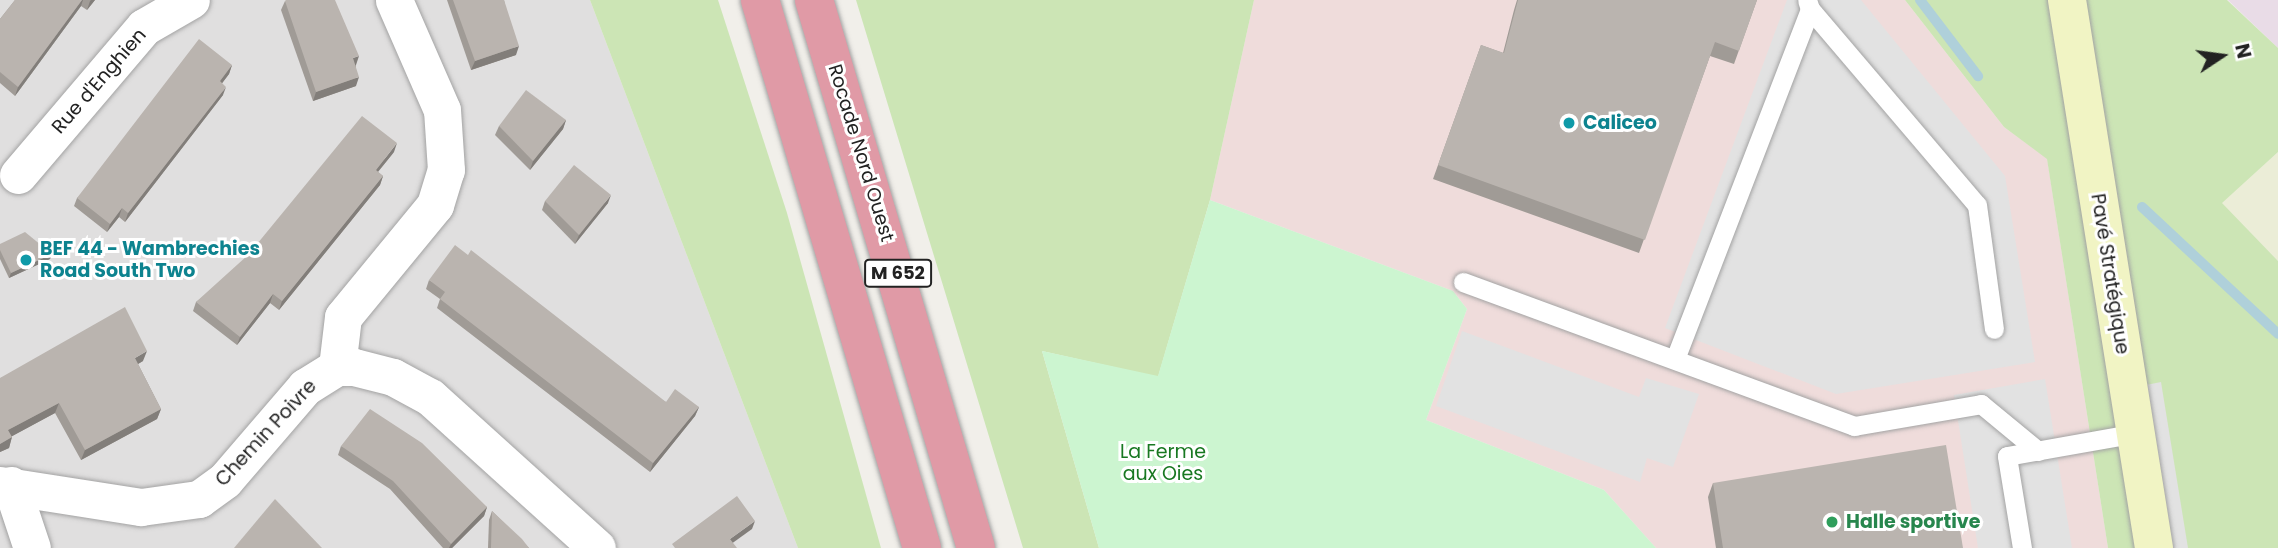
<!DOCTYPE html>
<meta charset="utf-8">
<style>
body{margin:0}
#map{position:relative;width:2278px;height:548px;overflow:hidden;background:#f1efea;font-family:Poppins,sans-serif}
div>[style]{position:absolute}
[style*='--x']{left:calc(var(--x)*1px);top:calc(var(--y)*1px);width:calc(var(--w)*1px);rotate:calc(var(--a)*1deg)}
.residential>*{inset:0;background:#e0dfdf}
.commercial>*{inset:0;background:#efdcdb}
.industrial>*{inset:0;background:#e9dce7}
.farmland>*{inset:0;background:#ebedd7}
.grass>*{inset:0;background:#cce5b5}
.park>*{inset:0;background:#ccf5d0}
.parking>*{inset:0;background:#e2e2e2}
.stream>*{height:10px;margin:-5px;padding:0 5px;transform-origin:5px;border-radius:5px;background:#afd0da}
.roads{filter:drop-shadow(0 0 2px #a3a3a3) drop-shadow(0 0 2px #a3a3a3)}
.lane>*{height:19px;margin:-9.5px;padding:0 9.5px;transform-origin:9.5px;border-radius:9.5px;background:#fff}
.street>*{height:37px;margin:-18.5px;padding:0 18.5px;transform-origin:18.5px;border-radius:18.5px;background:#fff}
.secondary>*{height:38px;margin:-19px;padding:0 19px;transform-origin:19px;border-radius:19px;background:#f1f4c4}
.highway>*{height:38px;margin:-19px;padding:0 19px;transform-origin:19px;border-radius:19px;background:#e09aa6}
.wall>*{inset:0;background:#a09b96}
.shaded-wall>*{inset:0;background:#827e7a}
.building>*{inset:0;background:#bab4af}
.dots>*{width:19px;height:19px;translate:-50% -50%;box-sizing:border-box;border:4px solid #fff;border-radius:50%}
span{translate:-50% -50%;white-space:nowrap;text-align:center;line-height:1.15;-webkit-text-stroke:6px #fff;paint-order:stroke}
.shield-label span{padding:2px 5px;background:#fff;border:2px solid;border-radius:5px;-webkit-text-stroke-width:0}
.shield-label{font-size:18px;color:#222;font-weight:700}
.street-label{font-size:19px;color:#222}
.culture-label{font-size:19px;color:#0d838f;font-weight:700}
.left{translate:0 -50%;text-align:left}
.park-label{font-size:19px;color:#187821}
.leisure-label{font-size:19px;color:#27864d;font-weight:700}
.north{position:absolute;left:2187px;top:21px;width:70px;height:70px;-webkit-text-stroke:5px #fff;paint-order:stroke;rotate:77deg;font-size:19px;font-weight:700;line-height:28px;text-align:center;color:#222}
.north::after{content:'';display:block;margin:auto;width:24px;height:32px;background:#222;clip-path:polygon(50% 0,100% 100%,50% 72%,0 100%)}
</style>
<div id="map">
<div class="residential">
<div style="clip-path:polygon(0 0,590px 0,798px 548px,0 548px)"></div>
</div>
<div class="commercial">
<div style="clip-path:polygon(1254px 0,1905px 0,2004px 127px,2047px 158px,2108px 548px,1656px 548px,1604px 490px,1426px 420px,1467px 309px,1453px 291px,1210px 200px)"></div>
</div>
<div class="industrial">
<div style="clip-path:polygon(2228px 0,2278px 0,2278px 48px)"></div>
</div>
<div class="farmland">
<div style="clip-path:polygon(2278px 152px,2278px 261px,2221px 203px)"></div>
</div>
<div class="grass">
<div style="clip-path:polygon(590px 0,718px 0,787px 213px,881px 548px,798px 548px)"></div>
<div style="clip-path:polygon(856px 0,1254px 0,1210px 200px,1158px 377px,1042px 351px,1099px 548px,1023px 548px)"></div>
<div style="clip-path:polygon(1905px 0,2227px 0,2278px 48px,2278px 152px,2222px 203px,2278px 261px,2278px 548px,2108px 548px,2047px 159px,2004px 127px)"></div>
</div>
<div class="park">
<div style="clip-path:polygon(1210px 200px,1453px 291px,1467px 309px,1426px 420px,1604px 490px,1656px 548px,1099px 548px,1042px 351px,1158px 376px)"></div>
</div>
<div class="parking">
<div style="clip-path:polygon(1787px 0,1861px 0,2005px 176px,2035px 362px,1836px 394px,1665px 328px)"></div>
<div style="clip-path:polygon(1462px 331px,1639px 397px,1646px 378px,1699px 394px,1673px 467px,1647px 458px,1640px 482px,1436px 406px)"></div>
<div style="clip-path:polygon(2045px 379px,2072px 548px,1978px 548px,1954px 395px)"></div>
<div style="clip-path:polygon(2161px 382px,2188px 548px,2172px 548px,2146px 385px)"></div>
</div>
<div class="stream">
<div style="--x:1920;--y:0;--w:96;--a:52.7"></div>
<div style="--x:2142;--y:207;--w:186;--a:43"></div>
</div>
<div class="roads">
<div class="lane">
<div style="--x:1810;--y:9;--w:257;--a:49.6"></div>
<div style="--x:1977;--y:205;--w:125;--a:82.2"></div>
<div style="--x:1463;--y:282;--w:417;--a:20.2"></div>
<div style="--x:1854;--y:426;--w:129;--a:-9.8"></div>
<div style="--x:1981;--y:404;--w:74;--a:39.5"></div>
<div style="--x:1675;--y:359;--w:375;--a:-68.9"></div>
<div style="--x:1810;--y:9;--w:9;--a:-108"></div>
<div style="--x:2022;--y:548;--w:93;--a:-99.3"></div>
<div style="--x:2007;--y:456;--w:131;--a:-10.1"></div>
</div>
<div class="street">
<div style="--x:18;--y:175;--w:194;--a:-49.6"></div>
<div style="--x:144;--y:27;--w:54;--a:-29.9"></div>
<div style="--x:337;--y:367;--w:50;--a:-83.2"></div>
<div style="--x:343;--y:317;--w:145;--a:-50.6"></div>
<div style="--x:435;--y:205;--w:37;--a:-73"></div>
<div style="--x:446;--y:170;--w:60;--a:-93.8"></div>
<div style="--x:442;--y:110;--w:120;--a:-113.6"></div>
<div style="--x:0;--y:485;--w:143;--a:8.9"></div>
<div style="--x:141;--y:507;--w:59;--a:-7.9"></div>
<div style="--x:199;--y:499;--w:32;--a:-36"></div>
<div style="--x:225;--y:480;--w:123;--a:-49.3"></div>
<div style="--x:305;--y:387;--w:38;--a:-32"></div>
<div style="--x:337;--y:367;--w:17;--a:0"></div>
<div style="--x:354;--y:367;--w:40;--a:14.4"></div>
<div style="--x:393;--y:377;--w:42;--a:28.4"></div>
<div style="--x:430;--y:397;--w:225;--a:42.1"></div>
<div style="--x:11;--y:485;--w:66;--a:71.6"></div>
</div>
<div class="secondary">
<div style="--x:2067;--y:0;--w:555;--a:80.98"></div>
</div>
<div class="highway">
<div style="--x:760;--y:0;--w:571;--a:73.53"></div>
<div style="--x:814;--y:0;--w:571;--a:73.53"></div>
</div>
</div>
<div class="wall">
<div style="clip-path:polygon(15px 0,95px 0,87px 10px,81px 6px,15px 96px,0 83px,0 19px)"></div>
<div style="clip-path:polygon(447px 0,504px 0,516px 55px,471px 70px)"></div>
<div style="clip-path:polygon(1517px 0,1757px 0,1734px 64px,1710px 56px,1639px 253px,1433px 179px,1481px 45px,1503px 53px,1514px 10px)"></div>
<div style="clip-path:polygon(285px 1px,356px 65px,356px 86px,313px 101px,281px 10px)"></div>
<div style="clip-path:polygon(232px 65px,229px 74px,222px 83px,223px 95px,125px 222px,119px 217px,107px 232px,74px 206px,77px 198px)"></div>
<div style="clip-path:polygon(566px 120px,563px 129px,530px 170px,495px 135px,499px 126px)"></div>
<div style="clip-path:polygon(394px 152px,378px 172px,383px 176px,380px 185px,279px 310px,270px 303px,237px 345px,193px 311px,196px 302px)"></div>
<div style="clip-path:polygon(545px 201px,608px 203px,575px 244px,542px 210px)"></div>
<div style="clip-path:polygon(0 244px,52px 254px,50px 259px,9px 278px,0 259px)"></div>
<div style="clip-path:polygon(429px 280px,666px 402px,699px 407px,695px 416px,650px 472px,437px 308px,440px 299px,426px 289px)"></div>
<div style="clip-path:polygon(143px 361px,138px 364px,161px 409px,157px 419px,81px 460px,55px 413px,12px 436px,9px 448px,0 452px,0 378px)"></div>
<div style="clip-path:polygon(341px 446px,487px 507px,484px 516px,452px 548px,443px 548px,390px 489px,338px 455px)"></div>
<div style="clip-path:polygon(1713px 483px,1963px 548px,1716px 548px,1708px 497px)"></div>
<div style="clip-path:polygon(492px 511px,529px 548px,488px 548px,489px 520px)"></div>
</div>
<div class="shaded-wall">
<div style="clip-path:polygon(82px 0,83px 0,81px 6px,15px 96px,18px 87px)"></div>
<div style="clip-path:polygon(91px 0,95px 0,87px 10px,90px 1px)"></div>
<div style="clip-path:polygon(519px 46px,516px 55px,471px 70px,475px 61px)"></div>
<div style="clip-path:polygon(359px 56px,356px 65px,350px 67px,353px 58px)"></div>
<div style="clip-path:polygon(232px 65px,229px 74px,217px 90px,220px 81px)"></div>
<div style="clip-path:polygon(359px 77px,356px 86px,313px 101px,316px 92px)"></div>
<div style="clip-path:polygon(226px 87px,223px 95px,125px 222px,128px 213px)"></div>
<div style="clip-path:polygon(566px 120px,563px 129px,530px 170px,533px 161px)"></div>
<div style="clip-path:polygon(397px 143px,394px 152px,372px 179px,376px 170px)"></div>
<div style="clip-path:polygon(383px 176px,380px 185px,279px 310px,282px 301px)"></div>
<div style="clip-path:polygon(611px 195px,608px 203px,575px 244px,579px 235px)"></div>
<div style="clip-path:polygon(122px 208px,119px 217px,107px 232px,110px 224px)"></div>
<div style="clip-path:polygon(52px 254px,50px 259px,9px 278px,11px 273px)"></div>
<div style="clip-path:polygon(273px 294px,270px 303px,237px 345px,240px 337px)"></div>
<div style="clip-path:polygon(147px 351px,143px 361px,131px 368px,135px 358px)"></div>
<div style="clip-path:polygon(59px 403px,55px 413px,5px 440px,8px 430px)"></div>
<div style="clip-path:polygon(699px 407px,695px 416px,650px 472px,653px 463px)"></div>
<div style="clip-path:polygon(161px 409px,157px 419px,81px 460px,85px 450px)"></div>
<div style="clip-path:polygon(12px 437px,9px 448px,0 452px,0 444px)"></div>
<div style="clip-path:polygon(487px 507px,484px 516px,452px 548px,449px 548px,451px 544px)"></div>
<div style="clip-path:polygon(755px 521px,752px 529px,727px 547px,730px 539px)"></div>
</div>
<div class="building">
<div style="clip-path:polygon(15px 0,82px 0,18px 87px,0 72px,0 19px)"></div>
<div style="clip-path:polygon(286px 0,335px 0,359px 56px,353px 58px,359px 77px,316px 92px,285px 1px)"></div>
<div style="clip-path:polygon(453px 0,504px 0,519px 46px,475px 61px)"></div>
<div style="clip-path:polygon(1518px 0,1757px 0,1739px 51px,1715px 42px,1645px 240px,1438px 165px,1481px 45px,1504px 53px)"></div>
<div style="clip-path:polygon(199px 39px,232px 65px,220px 81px,226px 87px,128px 213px,122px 208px,110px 224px,77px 198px)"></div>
<div style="clip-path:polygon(526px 90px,566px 120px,533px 161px,499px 126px)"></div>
<div style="clip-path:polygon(362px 116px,397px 143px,376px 170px,383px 176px,282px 301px,273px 294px,240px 337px,196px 302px,248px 255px)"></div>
<div style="clip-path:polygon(574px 165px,611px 195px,579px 235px,545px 201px)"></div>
<div style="clip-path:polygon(25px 232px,52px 254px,11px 273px,0 250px,0 244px)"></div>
<div style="clip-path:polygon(455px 245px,468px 255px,471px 250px,666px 402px,675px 389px,699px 407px,653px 463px,440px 299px,445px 292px,429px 280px)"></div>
<div style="clip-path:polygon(125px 307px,147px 351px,135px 358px,161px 409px,85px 450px,59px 403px,8px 430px,12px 437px,0 444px,0 378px)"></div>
<div style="clip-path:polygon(370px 409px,422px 443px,487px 507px,451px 544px,393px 481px,341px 446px)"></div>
<div style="clip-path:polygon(1946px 445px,1963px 548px,1723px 548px,1713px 483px)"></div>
<div style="clip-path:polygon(737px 496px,755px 521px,730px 539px,737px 548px,675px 548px,672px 544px)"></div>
<div style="clip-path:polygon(275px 499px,322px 548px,234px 548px)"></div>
<div style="clip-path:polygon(492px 511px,522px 539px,529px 548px,491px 548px)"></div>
</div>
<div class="dots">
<div style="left:1569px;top:123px;background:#0f9aa8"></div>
<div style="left:26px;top:260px;background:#0f9aa8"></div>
<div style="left:1832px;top:522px;background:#2e9e5b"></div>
</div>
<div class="shield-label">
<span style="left:898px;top:273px">M 652</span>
</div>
<div class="street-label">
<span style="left:99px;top:81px;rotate:-49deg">Rue d'Enghien</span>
<span style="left:861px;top:153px;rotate:73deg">Rocade Nord Ouest</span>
<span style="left:2110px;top:274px;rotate:81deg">Pavé Stratégique</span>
<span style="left:266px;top:433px;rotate:-47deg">Chemin Poivre</span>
</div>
<div class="culture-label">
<span class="left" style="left:1583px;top:123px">Caliceo</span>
<span class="left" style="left:40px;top:260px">BEF 44 - Wambrechies<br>Road South Two</span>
</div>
<div class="park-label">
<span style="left:1163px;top:463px">La Ferme<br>aux Oies</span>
</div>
<div class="leisure-label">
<span class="left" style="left:1846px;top:522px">Halle sportive</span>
</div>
<div class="north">N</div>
</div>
